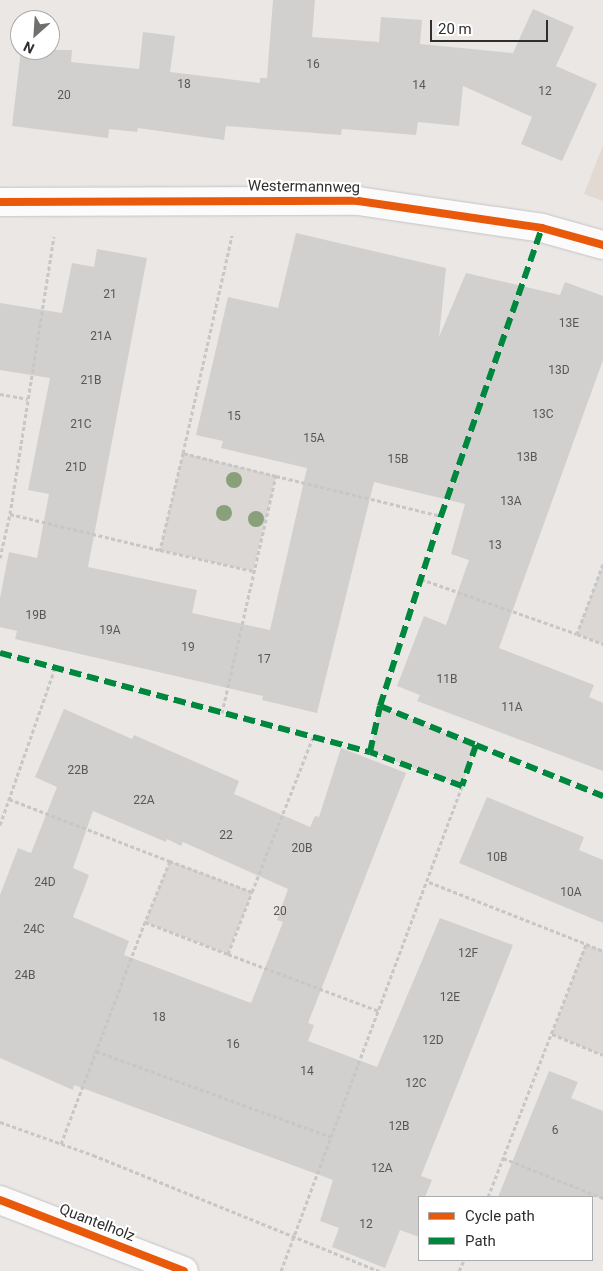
<!DOCTYPE html>
<style>
body{margin:0}
#map{position:relative;width:603px;height:1271px;overflow:hidden;background:#eae7e5;font-family:Roboto,sans-serif}
div>[style]{position:absolute}
[style*='--x']{left:calc(var(--x)*1px);top:calc(var(--y)*1px);width:calc(var(--w)*1px);rotate:calc(var(--a)*1deg)}
.education>*{inset:0;background:#e1d9d2}
.plaza>*{inset:0;background:#dad7d5}
.building>*{inset:0;background:#d2d0ce}
.path>*{height:3px;margin-top:-1.5px;transform-origin:0;background:repeating-linear-gradient(90deg,#c7c7c7 0 4px,transparent 0 6.5px)}
.roads{filter:drop-shadow(0 0 1px #c5c4c5) drop-shadow(0 0 1px #c5c4c5)}
.minor>*{height:28px;margin:-14px;padding:0 14px;transform-origin:14px;border-radius:14px;background:#fcfbfb}
.quiet>*{height:6px;margin-top:-3px;transform-origin:0;background:repeating-linear-gradient(90deg,#00873e 0 12px,transparent 0 18px)}
.cycleway>*{height:8px;margin:-4px;padding:0 4px;transform-origin:4px;border-radius:4px;background:#e8590c}
.trees>*{width:16px;height:16px;margin:-8px;border-radius:50%;background:#89a07b}
span{translate:-50% -50%;white-space:nowrap;text-align:center;line-height:1.15;-webkit-text-stroke:4px #fff;paint-order:stroke}
.number-label{font-size:12px;color:#585757}
.number-label span{-webkit-text-stroke-width:0}
.street-label{font-size:15px;color:#2e2e2e}
.legend{position:absolute;left:418px;top:1196px;width:175px;height:65px;box-sizing:border-box;background:#fff;border:1px solid #ababab;margin:0;padding:6px 9px;list-style:none;font-size:15px;color:#2e2e2e}
.legend li{display:flex;align-items:center;gap:10px;height:25px}
.legend b{width:25px;border:1px solid #ababab}
.north{position:absolute;left:10px;top:10px;width:50px;height:50px;box-sizing:border-box;background:#fff;border:1px solid #ababab;border-radius:50%;rotate:206deg;font-size:14px;font-weight:700;line-height:20px;text-align:center;color:#2e2e2e}
.north::after{content:'';display:block;margin:auto;width:18px;height:22px;background:#706f6e;clip-path:polygon(50% 0,100% 100%,50% 72%,0 100%)}
.scale{position:absolute;left:430px;top:20px;width:118px;height:22px;box-sizing:border-box;border:2px solid #2e2e2e;border-top:0;padding-left:6px;font-size:15px;line-height:18px;white-space:nowrap;color:#2e2e2e;-webkit-text-stroke:4px #fff;paint-order:stroke}
</style>
<div id="map">
<div class="education">
<div style="clip-path:polygon(603px 145px,603px 201px,584px 194px)"></div>
</div>
<div class="plaza">
<div style="clip-path:polygon(183px 453px,276px 476px,253px 571px,160px 550px)"></div>
<div style="clip-path:polygon(603px 564px,603px 644px,577px 634px)"></div>
<div style="clip-path:polygon(380px 706px,476px 745px,462px 786px,370px 752px)"></div>
<div style="clip-path:polygon(170px 861px,252px 892px,228px 954px,145px 922px)"></div>
<div style="clip-path:polygon(586px 944px,603px 951px,603px 1055px,552px 1034px)"></div>
</div>
<div class="building">
<div style="clip-path:polygon(273px 0,315px 0,312px 37px,379px 42px,381px 17px,422px 20px,420px 44px,513px 53px,533px 9px,574px 27px,556px 66px,597px 84px,562px 161px,521px 144px,532px 117px,463px 86px,459px 126px,418px 122px,416px 135px,342px 129px,341px 135px,226px 126px,224px 140px,138px 128px,137px 132px,109px 129px,108px 138px,12px 126px,21px 50px,72px 50px,71px 62px,139px 69px,143px 32px,175px 36px,170px 72px,260px 83px,260px 78px,267px 78px)"></div>
<div style="clip-path:polygon(296px 233px,446px 268px,439px 337px,466px 273px,560px 295px,565px 282px,603px 296px,603px 360px,499px 648px,594px 685px,589px 697px,603px 703px,603px 771px,417px 701px,420px 695px,397px 686px,424px 616px,446px 625px,469px 560px,451px 554px,465px 504px,374px 482px,317px 713px,262px 700px,263px 696px,15px 639px,17px 631px,0 627px,0 598px,9px 552px,37px 558px,49px 494px,28px 490px,50px 378px,0 370px,0 303px,62px 313px,72px 263px,94px 267px,97px 249px,147px 258px,88px 567px,197px 590px,192px 613px,270px 630px,307px 468px,221px 448px,223px 441px,196px 435px,228px 297px,278px 308px)"></div>
<div style="clip-path:polygon(evenodd,64px 709px,132px 739px,134px 735px,239px 781px,234px 794px,310px 827px,315px 816px,319px 817px,341px 748px,406px 773px,308px 1023px,314px 1025px,308px 1041px,377px 1067px,440px 918px,513px 945px,421px 1176px,432px 1180px,425px 1197px,419px 1197px,419px 1237px,400px 1230px,385px 1268px,332px 1247px,339px 1228px,320px 1221px,333px 1180px,74px 1085px,73px 1090px,0 1058px,0 895px,18px 848px,31px 853px,57px 787px,35px 777px,64px 709px,93px 811px,166px 842px,167px 839px,181px 846px,183px 842px,288px 889px,277px 920px,283px 922px,251px 1003px,124px 955px,129px 941px,73px 917px,89px 875px,73px 868px,93px 811px)"></div>
<div style="clip-path:polygon(487px 797px,584px 837px,579px 850px,603px 860px,603px 923px,459px 863px)"></div>
<div style="clip-path:polygon(549px 1071px,578px 1082px,571px 1098px,603px 1111px,603px 1197px,498px 1197px)"></div>
</div>
<div class="path">
<div style="--x:0;--y:394;--w:28;--a:10"></div>
<div style="--x:183;--y:453;--w:223;--a:-77.3"></div>
<div style="--x:276;--y:476;--w:170;--a:13.6"></div>
<div style="--x:10;--y:514;--w:154;--a:13.5"></div>
<div style="--x:0;--y:558;--w:45;--a:-77.2"></div>
<div style="--x:10;--y:514;--w:281;--a:-81"></div>
<div style="--x:603;--y:564;--w:75;--a:110.4"></div>
<div style="--x:577;--y:634;--w:28;--a:21"></div>
<div style="--x:421;--y:579;--w:165;--a:19.4"></div>
<div style="--x:222;--y:713;--w:243;--a:-77.2"></div>
<div style="--x:276;--y:476;--w:96;--a:-166.1"></div>
<div style="--x:183;--y:453;--w:100;--a:103.3"></div>
<div style="--x:160;--y:550;--w:95;--a:12.7"></div>
<div style="--x:9;--y:799;--w:173;--a:21.1"></div>
<div style="--x:0;--y:825;--w:166;--a:-70.7"></div>
<div style="--x:429;--y:882;--w:169;--a:21.5"></div>
<div style="--x:252;--y:892;--w:167;--a:-68.5"></div>
<div style="--x:228;--y:954;--w:66;--a:-68.8"></div>
<div style="--x:252;--y:892;--w:88;--a:-159.3"></div>
<div style="--x:170;--y:861;--w:66;--a:112.3"></div>
<div style="--x:145;--y:922;--w:89;--a:21.1"></div>
<div style="--x:228;--y:954;--w:161;--a:20.7"></div>
<div style="--x:552;--y:1034;--w:55;--a:22.4"></div>
<div style="--x:96;--y:1051;--w:250;--a:20.1"></div>
<div style="--x:0;--y:1122;--w:99;--a:19.5"></div>
<div style="--x:93;--y:1155;--w:309;--a:22.1"></div>
<div style="--x:61;--y:1144;--w:237;--a:-69.3"></div>
<div style="--x:503;--y:1158;--w:108;--a:21.8"></div>
<div style="--x:488;--y:1197;--w:271;--a:-68.8"></div>
<div style="--x:586;--y:944;--w:18;--a:22"></div>
<div style="--x:281;--y:1271;--w:518;--a:-69.53"></div>
<div style="--x:459;--y:1271;--w:12;--a:-66"></div>
</div>
<div class="roads">
<div class="minor">
<div style="--x:0;--y:202;--w:358;--a:-0.2"></div>
<div style="--x:358;--y:201;--w:186;--a:8.3"></div>
<div style="--x:542;--y:228;--w:63;--a:15.6"></div>
<div style="--x:0;--y:1200;--w:197;--a:21.1"></div>
</div>
</div>
<div class="quiet">
<div style="--x:0;--y:653;--w:383;--a:15"></div>
<div style="--x:380;--y:706;--w:200;--a:-72.2"></div>
<div style="--x:441;--y:516;--w:305;--a:-70.7"></div>
<div style="--x:380;--y:706;--w:104;--a:22.1"></div>
<div style="--x:476;--y:745;--w:43;--a:108.9"></div>
<div style="--x:462;--y:786;--w:98;--a:-159.7"></div>
<div style="--x:370;--y:752;--w:47;--a:-77.7"></div>
<div style="--x:476;--y:745;--w:137;--a:21.9"></div>
</div>
<div class="cycleway">
<div style="--x:0;--y:202;--w:358;--a:-0.2"></div>
<div style="--x:358;--y:201;--w:186;--a:8.3"></div>
<div style="--x:542;--y:228;--w:63;--a:15.6"></div>
<div style="--x:0;--y:1200;--w:197;--a:21.1"></div>
</div>
<div class="trees">
<div style="left:234px;top:480px"></div>
<div style="left:224px;top:513px"></div>
<div style="left:256px;top:519px"></div>
</div>
<div class="number-label">
<span style="left:313px;top:65px">16</span>
<span style="left:184px;top:85px">18</span>
<span style="left:419px;top:86px">14</span>
<span style="left:545px;top:92px">12</span>
<span style="left:64px;top:96px">20</span>
<span style="left:110px;top:295px">21</span>
<span style="left:569px;top:324px">13E</span>
<span style="left:101px;top:337px">21A</span>
<span style="left:559px;top:371px">13D</span>
<span style="left:91px;top:381px">21B</span>
<span style="left:543px;top:415px">13C</span>
<span style="left:234px;top:417px">15</span>
<span style="left:81px;top:425px">21C</span>
<span style="left:314px;top:439px">15A</span>
<span style="left:527px;top:458px">13B</span>
<span style="left:398px;top:460px">15B</span>
<span style="left:76px;top:468px">21D</span>
<span style="left:511px;top:502px">13A</span>
<span style="left:495px;top:546px">13</span>
<span style="left:36px;top:616px">19B</span>
<span style="left:110px;top:631px">19A</span>
<span style="left:188px;top:648px">19</span>
<span style="left:264px;top:660px">17</span>
<span style="left:447px;top:680px">11B</span>
<span style="left:512px;top:708px">11A</span>
<span style="left:78px;top:771px">22B</span>
<span style="left:144px;top:801px">22A</span>
<span style="left:226px;top:836px">22</span>
<span style="left:302px;top:849px">20B</span>
<span style="left:497px;top:858px">10B</span>
<span style="left:45px;top:883px">24D</span>
<span style="left:571px;top:893px">10A</span>
<span style="left:280px;top:912px">20</span>
<span style="left:34px;top:930px">24C</span>
<span style="left:468px;top:954px">12F</span>
<span style="left:25px;top:976px">24B</span>
<span style="left:450px;top:998px">12E</span>
<span style="left:159px;top:1018px">18</span>
<span style="left:433px;top:1041px">12D</span>
<span style="left:233px;top:1045px">16</span>
<span style="left:307px;top:1072px">14</span>
<span style="left:416px;top:1084px">12C</span>
<span style="left:399px;top:1127px">12B</span>
<span style="left:555px;top:1131px">6</span>
<span style="left:382px;top:1169px">12A</span>
<span style="left:366px;top:1225px">12</span>
</div>
<div class="street-label">
<span style="left:304px;top:187px;rotate:1deg">Westermannweg</span>
<span style="left:97px;top:1223px;rotate:21deg">Quantelholz</span>
</div>
<ul class="legend">
<li><b style="height:6px;background:#e8590c"></b>Cycle path</li>
<li><b style="height:6px;background:#00873e"></b>Path</li>
</ul>
<div class="north">N</div>
<div class="scale">20 m</div>
</div>
